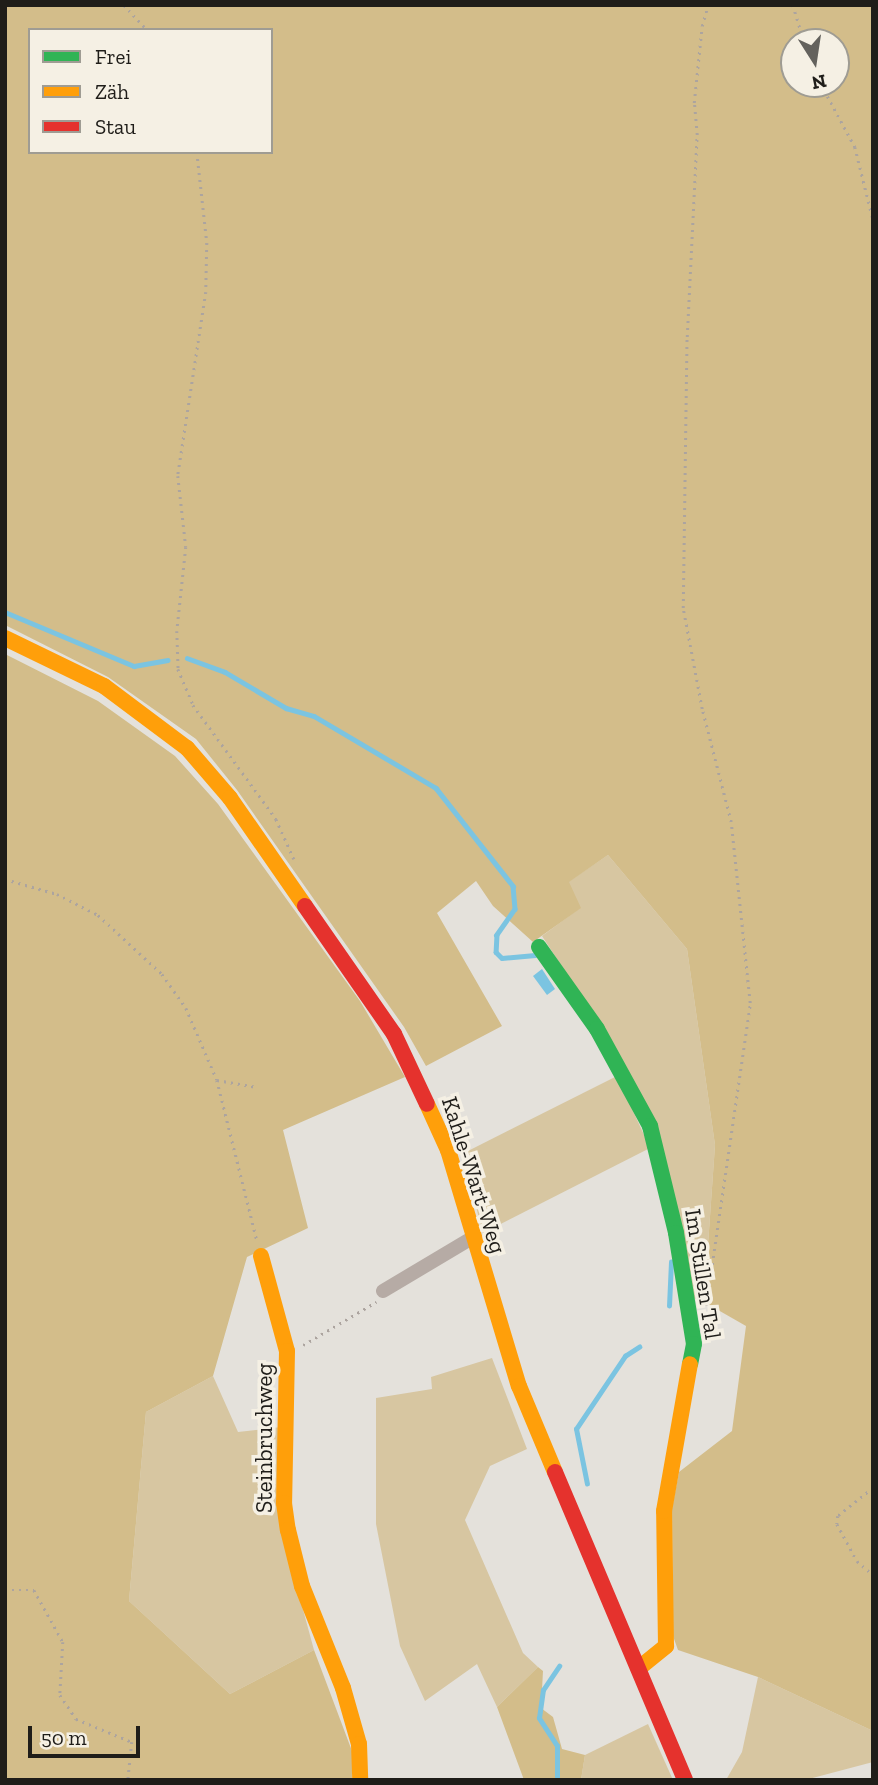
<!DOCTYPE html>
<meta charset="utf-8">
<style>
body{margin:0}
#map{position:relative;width:878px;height:1785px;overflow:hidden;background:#e4e1db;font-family:"Zilla Slab",serif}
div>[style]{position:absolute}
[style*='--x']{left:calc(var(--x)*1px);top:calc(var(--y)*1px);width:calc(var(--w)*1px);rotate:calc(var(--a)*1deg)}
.green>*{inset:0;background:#d7c6a1}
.forest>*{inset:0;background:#d3bd8a}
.water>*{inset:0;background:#7bc4e1}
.stream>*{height:4.5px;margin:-2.25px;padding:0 2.25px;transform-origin:2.25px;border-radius:2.25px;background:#7bc4e1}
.path>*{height:2.5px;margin-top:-1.25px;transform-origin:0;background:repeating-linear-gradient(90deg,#aca49f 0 2px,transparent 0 7px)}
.street>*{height:14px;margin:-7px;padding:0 7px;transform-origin:7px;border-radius:7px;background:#b6aba5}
.fast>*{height:16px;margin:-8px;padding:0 8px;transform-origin:8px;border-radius:8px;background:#30b455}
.slow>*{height:16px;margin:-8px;padding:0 8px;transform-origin:8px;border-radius:8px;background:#ff9f0a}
.jam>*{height:16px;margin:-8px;padding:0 8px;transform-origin:8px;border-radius:8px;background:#e5322d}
span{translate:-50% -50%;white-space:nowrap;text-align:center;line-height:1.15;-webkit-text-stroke:7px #f5f0e4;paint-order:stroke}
.street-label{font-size:23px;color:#1f1d19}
.frame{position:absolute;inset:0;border:7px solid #1f1d19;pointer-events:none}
.legend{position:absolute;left:28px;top:28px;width:245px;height:126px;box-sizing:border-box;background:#f5f0e4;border:2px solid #9f9c93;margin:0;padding:9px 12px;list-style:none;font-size:21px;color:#1f1d19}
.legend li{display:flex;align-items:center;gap:14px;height:35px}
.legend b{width:35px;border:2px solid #9f9c93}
.north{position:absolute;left:780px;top:28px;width:70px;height:70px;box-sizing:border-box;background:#f5f0e4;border:2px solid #9f9c93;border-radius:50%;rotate:168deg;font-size:19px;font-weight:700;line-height:28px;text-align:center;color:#1f1d19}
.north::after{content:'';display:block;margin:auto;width:24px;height:32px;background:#64625d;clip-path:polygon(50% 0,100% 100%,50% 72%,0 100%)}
.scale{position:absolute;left:28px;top:1726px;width:112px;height:32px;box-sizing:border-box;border:4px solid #1f1d19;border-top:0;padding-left:9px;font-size:21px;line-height:24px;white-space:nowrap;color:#1f1d19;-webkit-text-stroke:5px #f5f0e4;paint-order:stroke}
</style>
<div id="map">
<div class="green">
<div style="clip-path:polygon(608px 855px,687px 949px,715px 1145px,704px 1302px,690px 1297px,672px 1200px,602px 1028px,542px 936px,580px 908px,568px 882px)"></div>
<div style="clip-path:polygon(617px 1076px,650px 1148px,483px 1233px,462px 1154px)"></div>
<div style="clip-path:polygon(492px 1358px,527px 1449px,490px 1466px,465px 1520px,523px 1653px,538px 1667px,497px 1707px,477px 1664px,425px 1701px,400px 1646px,376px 1524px,376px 1398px,432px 1389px,431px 1377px)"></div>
<div style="clip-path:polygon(213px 1376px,238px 1432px,281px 1427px,293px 1573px,314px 1650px,230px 1694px,129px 1601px,146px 1412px)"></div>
<div style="clip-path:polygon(758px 1677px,873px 1731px,873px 1762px,805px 1780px,726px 1780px,742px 1752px)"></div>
<div style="clip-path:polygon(648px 1724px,673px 1780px,581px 1780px,585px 1755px)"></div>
</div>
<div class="forest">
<div style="clip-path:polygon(evenodd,5px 5px,873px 5px,873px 1731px,758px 1677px,678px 1650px,673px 1636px,672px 1508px,679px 1472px,732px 1431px,746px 1326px,704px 1302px,715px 1145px,687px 949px,608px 855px,569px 882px,581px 908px,533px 942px,493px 906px,476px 881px,437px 913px,502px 1026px,426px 1066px,404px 1027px,237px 790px,196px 739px,108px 677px,5px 625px,5px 5px,30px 30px,271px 30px,271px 152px,30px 152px,30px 30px,5px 5px,794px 42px,836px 42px,836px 84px,794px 84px,794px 42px)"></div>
<div style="clip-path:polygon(5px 654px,98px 701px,175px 756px,218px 804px,360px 1001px,405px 1077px,283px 1130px,308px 1228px,247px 1257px,213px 1376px,146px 1412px,129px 1601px,230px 1694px,314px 1650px,352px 1751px,352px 1780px,5px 1780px)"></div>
<div style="clip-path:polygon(538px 1667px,543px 1671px,541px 1708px,553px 1717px,562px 1749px,585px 1755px,581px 1780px,524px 1780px,497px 1707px)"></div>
</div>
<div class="water">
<div style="clip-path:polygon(542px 969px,555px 989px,547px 995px,533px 976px)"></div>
</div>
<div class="stream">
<div style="--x:5;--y:612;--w:140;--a:22.7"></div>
<div style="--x:134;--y:666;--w:34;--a:-10"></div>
<div style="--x:187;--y:658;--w:40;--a:20.2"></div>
<div style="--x:225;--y:672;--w:71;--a:30.5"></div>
<div style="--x:286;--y:708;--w:29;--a:16"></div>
<div style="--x:314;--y:716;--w:142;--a:30.5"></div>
<div style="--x:436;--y:788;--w:125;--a:51.8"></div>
<div style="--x:513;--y:886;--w:23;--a:85"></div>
<div style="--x:515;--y:909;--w:32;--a:125"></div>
<div style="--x:497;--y:935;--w:17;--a:93"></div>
<div style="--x:496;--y:952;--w:8;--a:45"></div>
<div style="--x:502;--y:958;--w:33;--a:-5"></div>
<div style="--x:669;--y:1306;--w:44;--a:-87.4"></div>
<div style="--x:587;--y:1484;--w:56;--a:-101.3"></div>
<div style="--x:576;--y:1429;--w:88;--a:-56.1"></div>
<div style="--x:625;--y:1356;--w:17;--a:-33"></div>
<div style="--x:557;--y:1780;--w:34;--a:-90"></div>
<div style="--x:557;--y:1746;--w:33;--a:-123"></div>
<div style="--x:539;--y:1718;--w:28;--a:-82"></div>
<div style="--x:543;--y:1690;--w:29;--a:-56"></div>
</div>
<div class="path">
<div style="--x:124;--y:5;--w:34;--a:47"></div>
<div style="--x:793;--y:5;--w:39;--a:73"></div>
<div style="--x:821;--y:84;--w:72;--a:61.6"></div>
<div style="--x:855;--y:147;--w:74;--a:76"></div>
<div style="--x:197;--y:152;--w:92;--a:83.7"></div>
<div style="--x:207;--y:243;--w:49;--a:91.2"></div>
<div style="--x:206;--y:292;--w:186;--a:98.7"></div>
<div style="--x:178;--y:476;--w:71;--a:83.6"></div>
<div style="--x:186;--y:547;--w:84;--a:96.1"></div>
<div style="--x:177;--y:631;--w:38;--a:88"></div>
<div style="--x:178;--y:669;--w:39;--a:67"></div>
<div style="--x:193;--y:705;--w:141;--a:53.9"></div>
<div style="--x:276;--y:819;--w:44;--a:65.8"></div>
<div style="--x:5;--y:879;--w:54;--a:16.1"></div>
<div style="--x:57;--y:894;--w:46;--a:27.1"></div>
<div style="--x:98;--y:915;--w:87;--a:42.7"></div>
<div style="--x:162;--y:974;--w:42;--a:54.8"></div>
<div style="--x:186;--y:1008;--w:78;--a:66.7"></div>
<div style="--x:217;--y:1080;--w:165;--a:76"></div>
<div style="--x:217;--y:1080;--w:39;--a:10"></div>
<div style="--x:706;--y:1306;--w:306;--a:-81.7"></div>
<div style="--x:750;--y:1003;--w:182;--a:-96"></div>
<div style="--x:731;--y:822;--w:117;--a:-104.4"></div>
<div style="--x:702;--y:709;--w:103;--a:-100.7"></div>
<div style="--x:683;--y:608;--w:271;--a:-89.2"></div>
<div style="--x:687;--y:337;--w:202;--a:-87.2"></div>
<div style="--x:697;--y:135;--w:32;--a:-95"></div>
<div style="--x:694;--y:103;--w:77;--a:-84.1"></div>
<div style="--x:702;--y:26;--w:22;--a:-74"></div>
<div style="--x:303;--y:1345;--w:85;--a:-30.5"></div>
<div style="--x:873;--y:1488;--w:45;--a:141.3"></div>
<div style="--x:838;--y:1516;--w:8;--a:97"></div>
<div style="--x:837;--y:1524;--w:42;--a:61.6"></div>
<div style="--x:857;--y:1561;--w:21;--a:41"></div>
<div style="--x:5;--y:1590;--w:29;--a:0"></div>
<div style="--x:34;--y:1590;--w:60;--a:60.9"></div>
<div style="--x:63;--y:1642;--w:53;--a:93.2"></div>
<div style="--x:60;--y:1695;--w:29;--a:56"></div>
<div style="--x:76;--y:1719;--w:61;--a:22.3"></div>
<div style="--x:132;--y:1742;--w:38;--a:96"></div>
</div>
<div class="street">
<div style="--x:383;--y:1291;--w:104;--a:-30.8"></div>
</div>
<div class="fast">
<div style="--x:539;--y:947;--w:100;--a:54.7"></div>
<div style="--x:597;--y:1029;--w:111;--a:61.3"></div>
<div style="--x:650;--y:1126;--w:110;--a:76.3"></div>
<div style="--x:676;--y:1233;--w:112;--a:80.8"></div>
<div style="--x:694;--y:1344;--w:20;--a:101"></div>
</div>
<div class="slow">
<div style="--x:5;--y:638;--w:110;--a:25.9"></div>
<div style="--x:104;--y:686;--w:104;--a:36.8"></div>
<div style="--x:187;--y:748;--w:66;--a:49.3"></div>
<div style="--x:230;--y:798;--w:131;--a:55.2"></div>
<div style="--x:427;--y:1104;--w:51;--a:65.5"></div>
<div style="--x:448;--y:1150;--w:246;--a:73.3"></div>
<div style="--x:519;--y:1386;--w:93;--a:67.3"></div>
<div style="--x:261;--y:1256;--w:98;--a:74.7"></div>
<div style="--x:287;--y:1351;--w:152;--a:91.1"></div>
<div style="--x:284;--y:1503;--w:27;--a:82"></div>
<div style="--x:288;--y:1530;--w:58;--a:76"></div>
<div style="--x:302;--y:1586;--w:110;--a:68.1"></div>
<div style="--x:343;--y:1688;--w:58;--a:74.1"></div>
<div style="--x:359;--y:1744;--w:36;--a:88"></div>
<div style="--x:639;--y:1668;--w:35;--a:-39"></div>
<div style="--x:666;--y:1646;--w:135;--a:-90.8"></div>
<div style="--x:664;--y:1511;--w:149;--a:-80"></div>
</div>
<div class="jam">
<div style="--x:305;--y:906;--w:156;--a:55.2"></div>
<div style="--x:394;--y:1034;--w:77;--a:64.8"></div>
<div style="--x:555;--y:1472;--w:334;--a:67.1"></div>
</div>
<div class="street-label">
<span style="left:474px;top:1175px;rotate:72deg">Kahle-Wart-Weg</span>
<span style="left:703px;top:1274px;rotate:81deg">Im Stillen Tal</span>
<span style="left:264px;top:1438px;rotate:-90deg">Steinbruchweg</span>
</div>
<div class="frame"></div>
<ul class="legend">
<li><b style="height:9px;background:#30b455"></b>Frei</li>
<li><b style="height:9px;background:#ff9f0a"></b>Zäh</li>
<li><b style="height:9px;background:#e5322d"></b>Stau</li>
</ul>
<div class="north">N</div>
<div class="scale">50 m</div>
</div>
